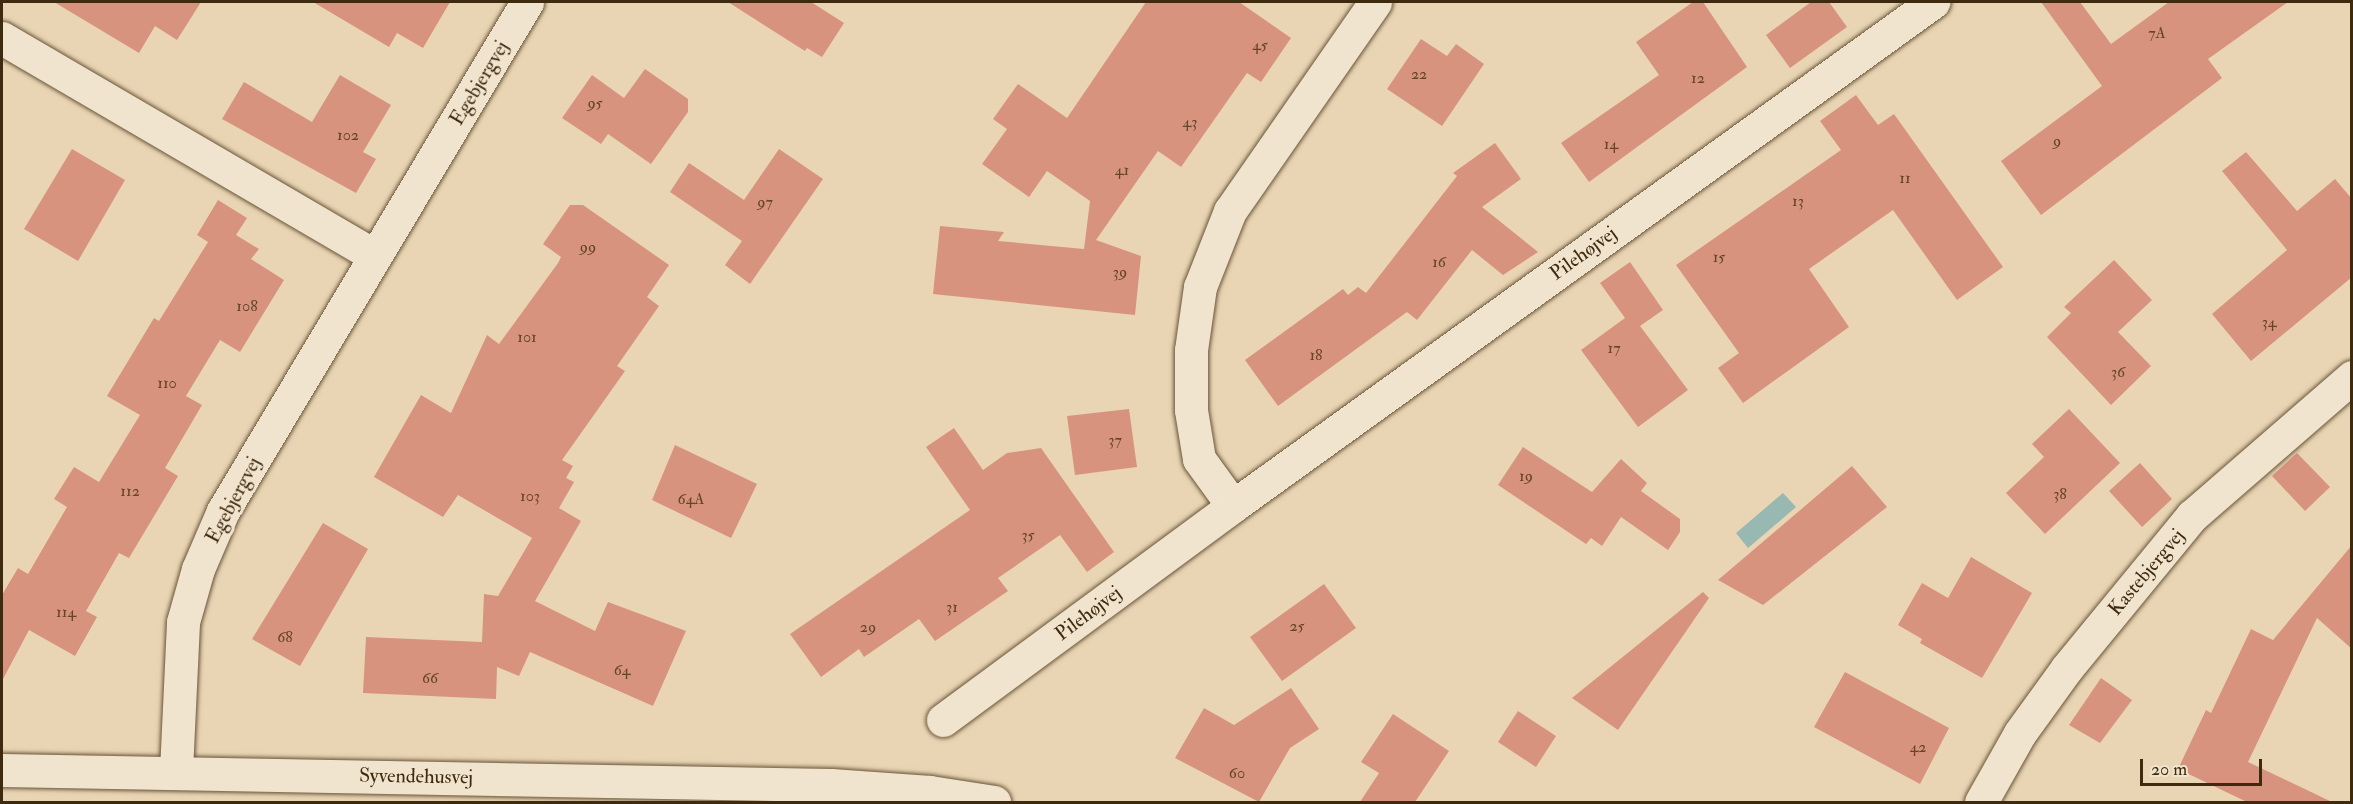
<!DOCTYPE html>
<meta charset="utf-8">
<style>
body{margin:0}
#map{position:relative;width:2353px;height:804px;overflow:hidden;background:#e9d5b4;font-family:"IM FELL Double Pica",serif}
div>[style]{position:absolute}
[style*='--x']{left:calc(var(--x)*1px);top:calc(var(--y)*1px);width:calc(var(--w)*1px);rotate:calc(var(--a)*1deg)}
.water>*{inset:0;background:#98b8b2}
.building>*{inset:0;background:#d8937e}
.roads{filter:drop-shadow(0 0 2px #695538) drop-shadow(0 0 2px #695538)}
.street>*{height:33px;margin:-16.5px;padding:0 16.5px;transform-origin:16.5px;border-radius:16.5px;background:#f1e4ce}
span{translate:-50% -50%;white-space:nowrap;text-align:center;line-height:1.15;-webkit-text-stroke:6px #f1e4ce;paint-order:stroke}
.number-label{font-size:16px;color:#64442a}
.number-label span{-webkit-text-stroke-width:0}
.street-label{font-size:20px;color:#3e2a0e}
.frame{position:absolute;inset:0;border:3px solid #3e2a0e;pointer-events:none}
.scale{position:absolute;left:2140px;top:759px;width:122px;height:27px;box-sizing:border-box;border:3px solid #3e2a0e;border-top:0;padding-left:8px;font-size:18px;line-height:21px;white-space:nowrap;color:#3e2a0e;-webkit-text-stroke:4px #f1e4ce;paint-order:stroke}
</style>
<div id="map">
<div class="water">
<div style="clip-path:polygon(1783px 493px,1796px 507px,1748px 548px,1736px 533px)"></div>
</div>
<div class="building">
<div style="clip-path:polygon(54px 2px,201px 2px,177px 40px,155px 26px,139px 53px)"></div>
<div style="clip-path:polygon(313px 2px,450px 2px,423px 48px,397px 33px,389px 47px)"></div>
<div style="clip-path:polygon(728px 2px,811px 2px,844px 23px,822px 57px,807px 48px,805px 51px)"></div>
<div style="clip-path:polygon(1146px 2px,1239px 2px,1291px 38px,1261px 82px,1247px 73px,1181px 167px,1158px 151px,1096px 240px,1141px 256px,1135px 315px,933px 294px,940px 226px,1004px 232px,998px 241px,1084px 249px,1090px 201px,1047px 171px,1029px 197px,982px 164px,1007px 129px,993px 119px,1018px 84px,1067px 118px)"></div>
<div style="clip-path:polygon(1693px 2px,1703px 2px,1747px 67px,1589px 182px,1561px 143px,1659px 75px,1636px 42px)"></div>
<div style="clip-path:polygon(1811px 2px,1829px 2px,1847px 27px,1790px 68px,1766px 35px)"></div>
<div style="clip-path:polygon(2041px 2px,2080px 2px,2111px 44px,2169px 2px,2288px 2px,2208px 59px,2222px 78px,2041px 215px,2001px 161px,2102px 86px)"></div>
<div style="clip-path:polygon(1421px 39px,1447px 56px,1456px 44px,1484px 64px,1442px 126px,1387px 89px)"></div>
<div style="clip-path:polygon(645px 69px,688px 99px,688px 112px,651px 164px,608px 134px,601px 144px,562px 118px,592px 75px,624px 98px)"></div>
<div style="clip-path:polygon(340px 75px,391px 105px,363px 152px,376px 159px,356px 193px,222px 119px,244px 82px,312px 122px)"></div>
<div style="clip-path:polygon(1856px 95px,1878px 125px,1894px 114px,2003px 267px,1957px 300px,1893px 210px,1809px 269px,1849px 327px,1743px 403px,1718px 368px,1739px 353px,1676px 265px,1841px 150px,1820px 121px)"></div>
<div style="clip-path:polygon(1495px 143px,1521px 179px,1482px 207px,1538px 252px,1503px 275px,1472px 250px,1417px 320px,1407px 312px,1278px 406px,1245px 360px,1343px 289px,1348px 295px,1358px 287px,1366px 293px,1457px 176px,1453px 173px)"></div>
<div style="clip-path:polygon(72px 149px,125px 180px,78px 261px,24px 229px)"></div>
<div style="clip-path:polygon(779px 149px,823px 179px,750px 284px,725px 265px,742px 241px,670px 192px,689px 163px,744px 200px)"></div>
<div style="clip-path:polygon(2246px 152px,2297px 211px,2335px 179px,2352px 199px,2352px 277px,2251px 361px,2212px 314px,2287px 250px,2222px 171px)"></div>
<div style="clip-path:polygon(218px 200px,247px 218px,236px 235px,259px 249px,251px 259px,284px 280px,240px 352px,220px 340px,186px 396px,202px 405px,165px 468px,178px 476px,129px 558px,119px 553px,86px 611px,97px 617px,75px 656px,29px 630px,2px 681px,2px 595px,18px 568px,28px 574px,67px 507px,54px 499px,74px 467px,99px 482px,140px 415px,107px 396px,154px 318px,159px 321px,208px 242px,197px 235px)"></div>
<div style="clip-path:polygon(570px 205px,583px 205px,669px 265px,647px 297px,659px 306px,617px 366px,625px 371px,562px 460px,573px 466px,566px 478px,574px 482px,559px 508px,581px 521px,535px 601px,595px 631px,608px 602px,686px 631px,653px 706px,530px 652px,519px 676px,497px 667px,496px 699px,363px 693px,366px 637px,482px 642px,484px 594px,498px 596px,532px 538px,458px 495px,443px 517px,374px 477px,421px 395px,451px 413px,487px 335px,499px 344px,558px 263px,561px 257px,543px 244px)"></div>
<div style="clip-path:polygon(2114px 260px,2152px 300px,2118px 332px,2151px 366px,2111px 405px,2047px 337px,2071px 313px,2064px 307px)"></div>
<div style="clip-path:polygon(1630px 262px,1663px 310px,1640px 326px,1688px 390px,1638px 427px,1581px 350px,1625px 318px,1600px 283px)"></div>
<div style="clip-path:polygon(1129px 409px,1137px 467px,1075px 475px,1067px 416px)"></div>
<div style="clip-path:polygon(2069px 409px,2120px 463px,2045px 534px,2006px 493px,2044px 457px,2032px 444px)"></div>
<div style="clip-path:polygon(954px 428px,983px 470px,1007px 453px,1041px 448px,1114px 552px,1087px 572px,1060px 535px,998px 578px,1008px 591px,935px 641px,919px 619px,864px 657px,859px 649px,821px 677px,790px 634px,970px 510px,926px 447px)"></div>
<div style="clip-path:polygon(675px 445px,757px 484px,731px 538px,652px 500px)"></div>
<div style="clip-path:polygon(1523px 447px,1592px 492px,1621px 459px,1647px 483px,1641px 491px,1680px 519px,1680px 532px,1668px 550px,1621px 517px,1602px 546px,1591px 538px,1586px 544px,1498px 485px)"></div>
<div style="clip-path:polygon(2297px 453px,2330px 487px,2305px 511px,2272px 476px)"></div>
<div style="clip-path:polygon(2140px 463px,2172px 499px,2142px 527px,2109px 491px)"></div>
<div style="clip-path:polygon(1852px 466px,1887px 507px,1763px 605px,1718px 580px)"></div>
<div style="clip-path:polygon(323px 523px,368px 549px,300px 666px,252px 639px)"></div>
<div style="clip-path:polygon(2352px 545px,2352px 649px,2317px 618px,2248px 762px,2332px 802px,2247px 802px,2178px 769px,2206px 710px,2211px 713px,2251px 629px,2273px 640px)"></div>
<div style="clip-path:polygon(1971px 557px,2032px 593px,1982px 678px,1920px 643px,1922px 639px,1898px 625px,1922px 583px,1948px 598px)"></div>
<div style="clip-path:polygon(1324px 584px,1356px 628px,1282px 681px,1250px 637px)"></div>
<div style="clip-path:polygon(1703px 592px,1709px 598px,1618px 730px,1572px 698px)"></div>
<div style="clip-path:polygon(1845px 672px,1949px 728px,1920px 784px,1814px 727px)"></div>
<div style="clip-path:polygon(2101px 678px,2132px 700px,2100px 743px,2069px 725px)"></div>
<div style="clip-path:polygon(1291px 688px,1319px 729px,1290px 748px,1259px 802px,1175px 758px,1204px 708px,1234px 725px)"></div>
<div style="clip-path:polygon(1518px 711px,1556px 736px,1536px 767px,1498px 742px)"></div>
<div style="clip-path:polygon(1393px 714px,1449px 751px,1415px 802px,1360px 802px,1379px 773px,1361px 762px)"></div>
</div>
<div class="roads">
<div class="street">
<div style="--x:2;--y:38;--w:432;--a:30.3"></div>
<div style="--x:1233;--y:506;--w:58;--a:-125.9"></div>
<div style="--x:1199;--y:459;--w:50;--a:-99.3"></div>
<div style="--x:1191;--y:410;--w:60;--a:-90"></div>
<div style="--x:1191;--y:350;--w:64;--a:-81.9"></div>
<div style="--x:1200;--y:287;--w:82;--a:-68.5"></div>
<div style="--x:1230;--y:211;--w:254;--a:-55.2"></div>
<div style="--x:943;--y:720;--w:360;--a:-36.4"></div>
<div style="--x:1233;--y:506;--w:863;--a:-35.75"></div>
<div style="--x:2;--y:770;--w:829;--a:1.04"></div>
<div style="--x:831;--y:785;--w:99;--a:4"></div>
<div style="--x:930;--y:792;--w:65;--a:8.9"></div>
<div style="--x:176;--y:771;--w:149;--a:-87.3"></div>
<div style="--x:183;--y:622;--w:55;--a:-74.2"></div>
<div style="--x:198;--y:569;--w:63;--a:-66.7"></div>
<div style="--x:223;--y:511;--w:593;--a:-59.15"></div>
<div style="--x:1981;--y:802;--w:79;--a:-60.5"></div>
<div style="--x:2020;--y:733;--w:80;--a:-54.1"></div>
<div style="--x:2067;--y:668;--w:197;--a:-50.6"></div>
<div style="--x:2192;--y:516;--w:212;--a:-41"></div>
</div>
</div>
<div class="number-label">
<span style="left:2157px;top:33px">7A</span>
<span style="left:1260px;top:45px">45</span>
<span style="left:1419px;top:74px">22</span>
<span style="left:1698px;top:78px">12</span>
<span style="left:595px;top:103px">95</span>
<span style="left:1190px;top:122px">43</span>
<span style="left:348px;top:135px">102</span>
<span style="left:2057px;top:141px">9</span>
<span style="left:1611px;top:144px">14</span>
<span style="left:1122px;top:170px">41</span>
<span style="left:1905px;top:178px">11</span>
<span style="left:1798px;top:201px">13</span>
<span style="left:765px;top:202px">97</span>
<span style="left:588px;top:247px">99</span>
<span style="left:1719px;top:257px">15</span>
<span style="left:1439px;top:262px">16</span>
<span style="left:1120px;top:272px">39</span>
<span style="left:247px;top:306px">108</span>
<span style="left:2269px;top:322px">34</span>
<span style="left:527px;top:337px">101</span>
<span style="left:1614px;top:348px">17</span>
<span style="left:1316px;top:355px">18</span>
<span style="left:2118px;top:372px">36</span>
<span style="left:167px;top:383px">110</span>
<span style="left:1115px;top:440px">37</span>
<span style="left:1526px;top:476px">19</span>
<span style="left:130px;top:491px">112</span>
<span style="left:2060px;top:494px">38</span>
<span style="left:530px;top:496px">103</span>
<span style="left:691px;top:499px">64A</span>
<span style="left:1028px;top:535px">35</span>
<span style="left:952px;top:607px">31</span>
<span style="left:66px;top:612px">114</span>
<span style="left:1297px;top:626px">25</span>
<span style="left:868px;top:627px">29</span>
<span style="left:285px;top:637px">68</span>
<span style="left:622px;top:670px">64</span>
<span style="left:430px;top:678px">66</span>
<span style="left:1918px;top:747px">42</span>
<span style="left:1237px;top:773px">60</span>
</div>
<div class="street-label">
<span style="left:479px;top:83px;rotate:-59deg">Egebjergvej</span>
<span style="left:1583px;top:253px;rotate:-36deg">Pilehøjvej</span>
<span style="left:233px;top:500px;rotate:-62deg">Egebjergvej</span>
<span style="left:2146px;top:572px;rotate:-50deg">Kastebjergvej</span>
<span style="left:1088px;top:613px;rotate:-37deg">Pilehøjvej</span>
<span style="left:416px;top:776px;rotate:1deg">Syvendehusvej</span>
</div>
<div class="frame"></div>
<div class="scale">20 m</div>
</div>
